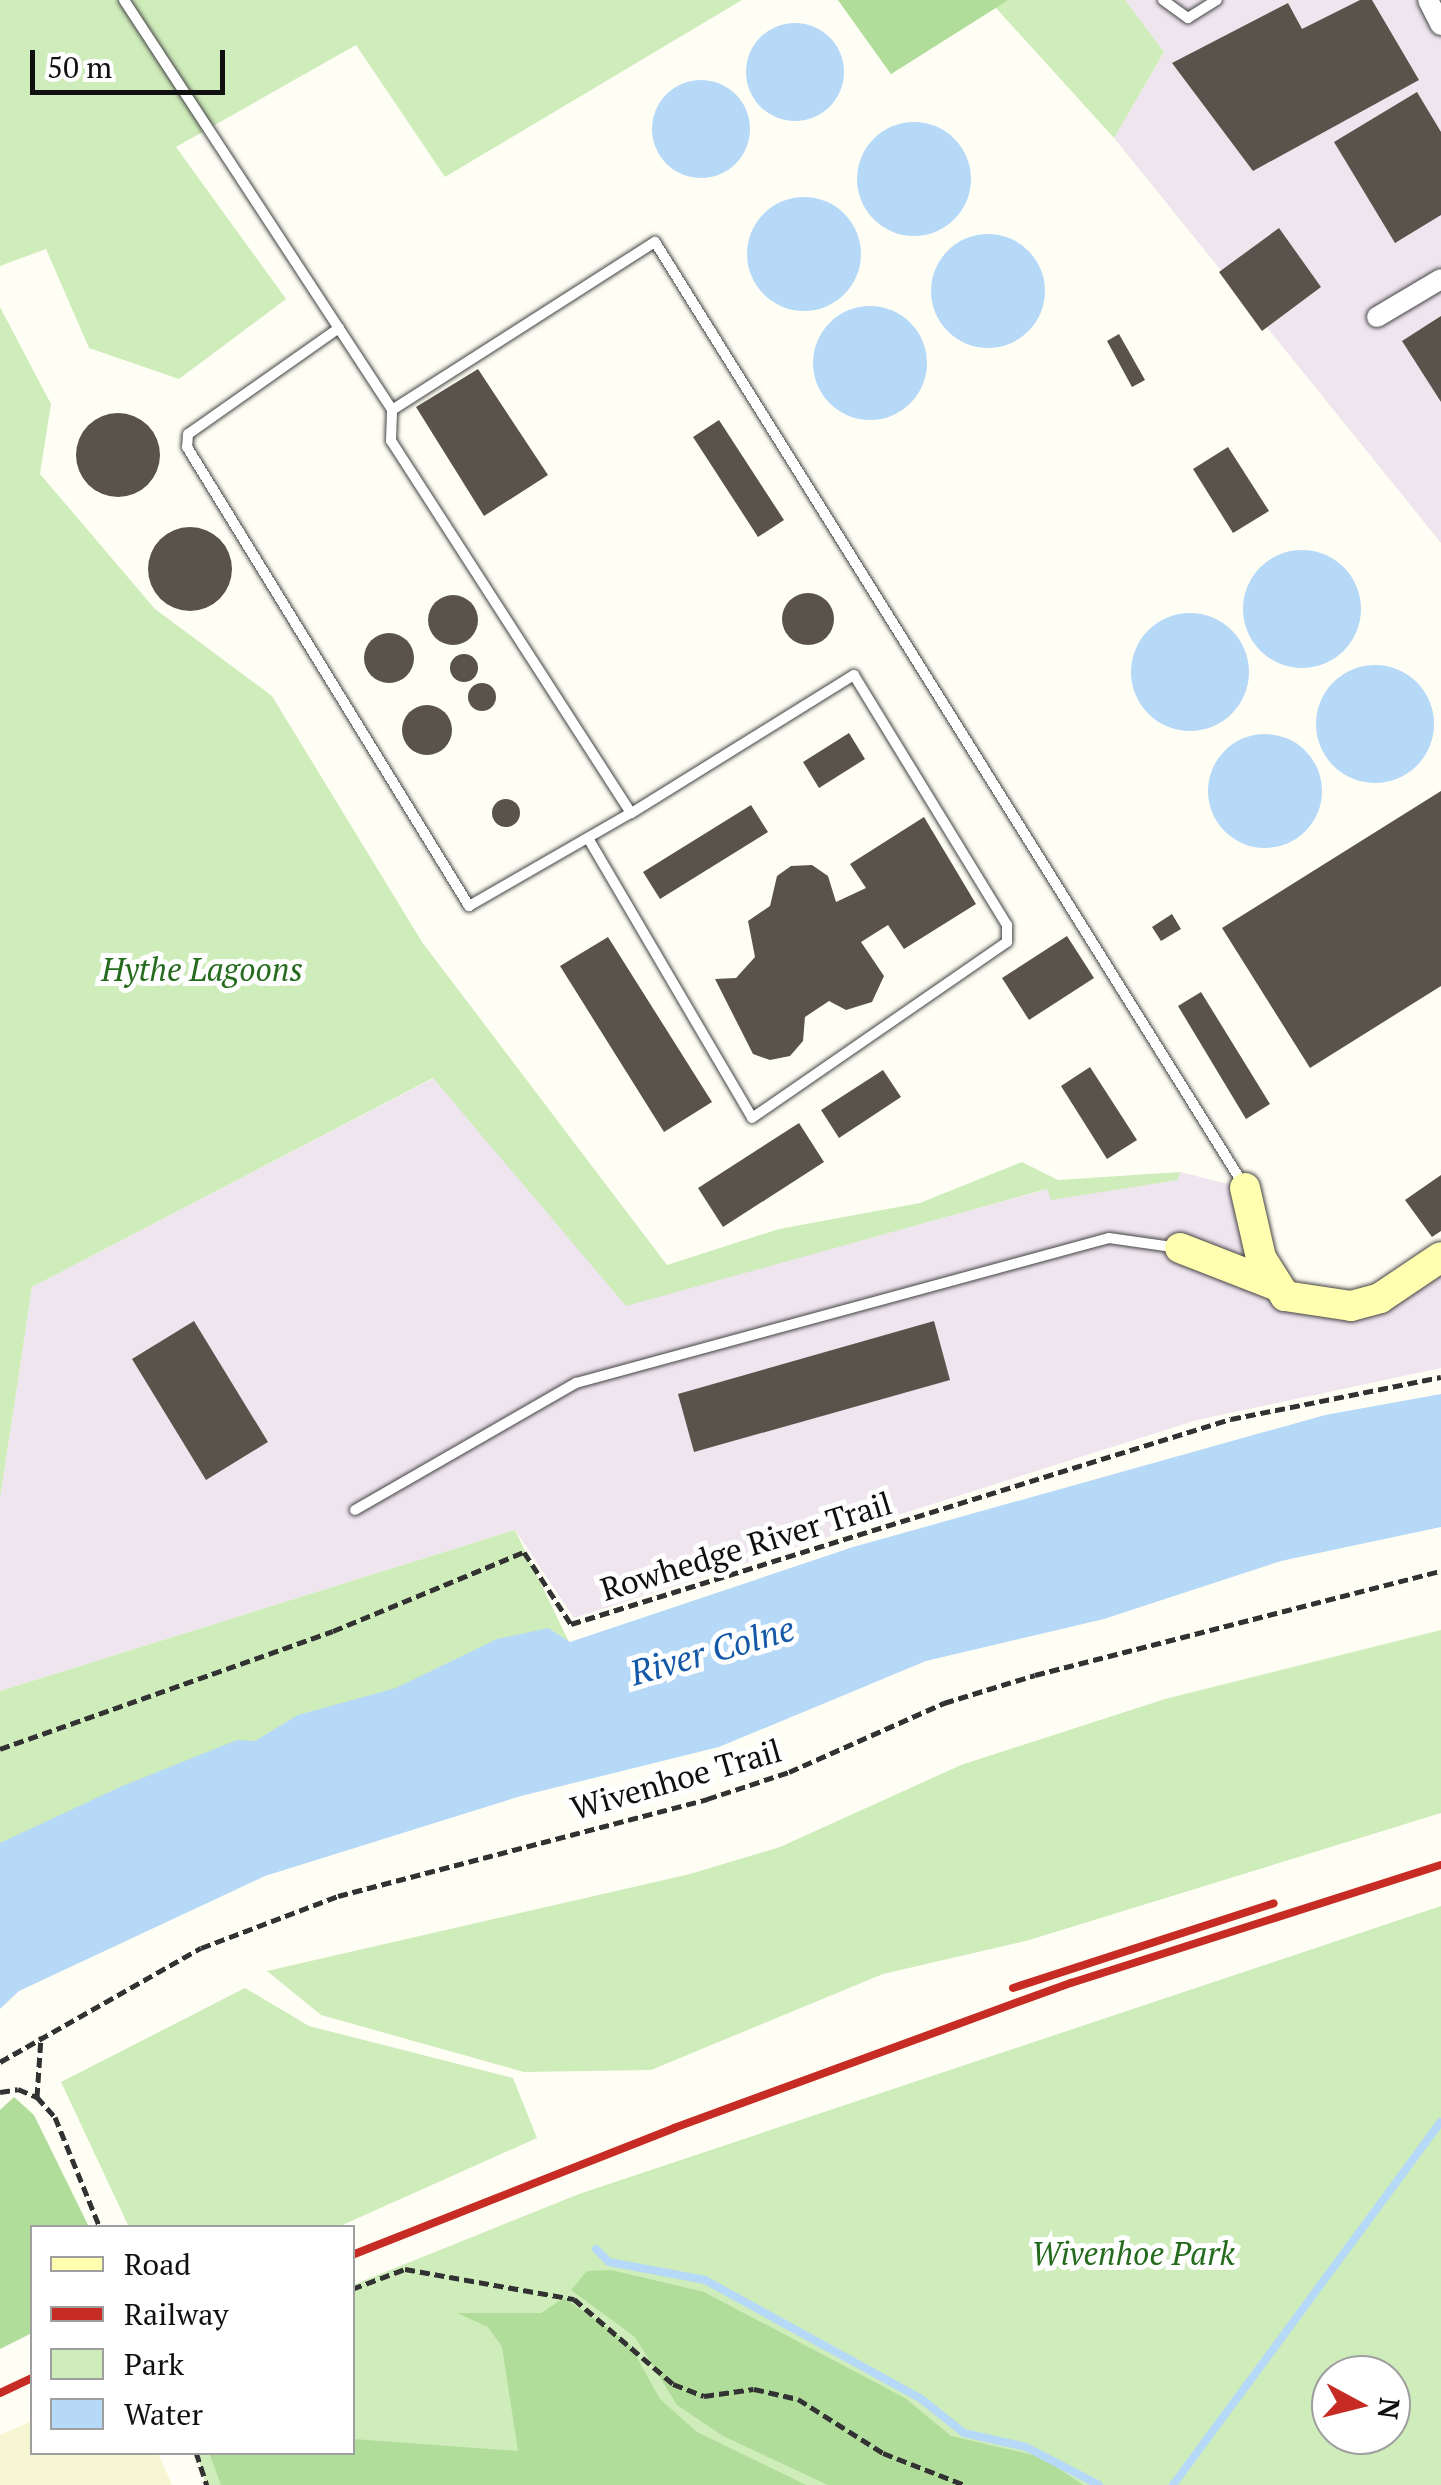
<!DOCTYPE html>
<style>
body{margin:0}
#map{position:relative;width:1441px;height:2485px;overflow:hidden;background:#fffef4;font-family:"PT Serif",serif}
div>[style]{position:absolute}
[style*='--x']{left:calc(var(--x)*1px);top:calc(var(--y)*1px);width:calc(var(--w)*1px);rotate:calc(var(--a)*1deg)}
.industrial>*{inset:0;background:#efe5ef}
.farmland>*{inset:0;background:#f6f6d2}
.green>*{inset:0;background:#cfecbb}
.forest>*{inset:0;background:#b1dd9a}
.water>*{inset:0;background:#b7d9f8}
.round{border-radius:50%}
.stream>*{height:8px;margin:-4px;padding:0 4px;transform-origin:4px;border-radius:4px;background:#b7d9f8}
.building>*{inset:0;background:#5a534c}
.path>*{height:5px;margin-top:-2.5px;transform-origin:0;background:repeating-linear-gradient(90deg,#323232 0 10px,transparent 0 15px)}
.roads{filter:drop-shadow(0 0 2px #434343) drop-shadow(0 0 2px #434343)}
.lane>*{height:10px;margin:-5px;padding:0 5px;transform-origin:5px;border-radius:5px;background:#fff}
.street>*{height:20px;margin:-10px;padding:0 10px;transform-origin:10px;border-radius:10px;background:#fff}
.secondary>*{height:30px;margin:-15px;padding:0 15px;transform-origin:15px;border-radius:15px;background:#ffffaf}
.rail>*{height:8px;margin:-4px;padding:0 4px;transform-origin:4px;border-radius:4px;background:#c62c23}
span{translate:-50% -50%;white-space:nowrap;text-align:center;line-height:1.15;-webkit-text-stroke:10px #fff;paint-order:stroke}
.park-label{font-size:32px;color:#256b1d;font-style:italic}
.street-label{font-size:32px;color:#101010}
.water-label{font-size:35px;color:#1458a8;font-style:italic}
.legend{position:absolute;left:30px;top:2225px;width:325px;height:230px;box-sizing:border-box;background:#fff;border:2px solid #9f9f9f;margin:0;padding:12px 18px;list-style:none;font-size:30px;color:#101010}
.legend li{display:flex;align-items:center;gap:20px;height:50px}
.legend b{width:50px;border:2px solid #9f9f9f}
.north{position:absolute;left:1311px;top:2355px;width:100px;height:100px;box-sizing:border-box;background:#fff;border:2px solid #9f9f9f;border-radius:50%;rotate:97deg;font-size:28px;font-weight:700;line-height:40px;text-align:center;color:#101010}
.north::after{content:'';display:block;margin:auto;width:35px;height:45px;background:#c62c23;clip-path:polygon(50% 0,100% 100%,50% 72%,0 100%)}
.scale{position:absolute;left:30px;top:50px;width:195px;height:45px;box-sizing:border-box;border:5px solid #101010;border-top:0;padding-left:12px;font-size:30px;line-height:35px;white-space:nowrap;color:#101010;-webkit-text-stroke:8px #fff;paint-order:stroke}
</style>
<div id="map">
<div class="industrial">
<div style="clip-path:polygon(1125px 0,1441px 0,1441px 543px,1114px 138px,1164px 52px)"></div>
<div style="clip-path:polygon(434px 1078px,626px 1305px,1048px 1189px,1051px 1199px,1178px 1180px,1180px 1172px,1245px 1188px,1275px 1285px,1351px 1306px,1441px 1254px,1441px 1368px,1197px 1420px,574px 1618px,515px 1530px,0 1691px,0 1499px,32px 1287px)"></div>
</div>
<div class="farmland">
<div style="clip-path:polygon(32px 2421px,32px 2452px,158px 2453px,172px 2485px,0 2485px,0 2435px)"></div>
</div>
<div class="green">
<div style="clip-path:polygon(0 0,742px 0,445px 177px,356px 45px,176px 147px,286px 299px,179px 379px,89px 348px,46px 249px,0 266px)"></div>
<div style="clip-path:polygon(838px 0,1125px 0,1164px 52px,1114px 138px,996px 8px,891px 74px)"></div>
<div style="clip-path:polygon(0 307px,51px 404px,40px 474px,155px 609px,272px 696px,422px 942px,667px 1265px,779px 1229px,920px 1203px,1022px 1162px,1058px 1180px,1180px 1172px,1178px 1180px,1051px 1200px,1047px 1189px,626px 1306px,433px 1078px,32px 1287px,0 1499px)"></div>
<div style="clip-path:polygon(515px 1530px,569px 1642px,0 1905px,0 1691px)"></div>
<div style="clip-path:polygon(1441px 1630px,1441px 1813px,1026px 1941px,883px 1974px,651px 2070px,524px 2072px,321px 2015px,267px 1971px,690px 1874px,780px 1847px,961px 1765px,1165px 1699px)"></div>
<div style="clip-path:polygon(evenodd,1441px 1906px,1441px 2485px,206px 2485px,196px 2453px,352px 2452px,353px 2285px,579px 2194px,1441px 1906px,1331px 2375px,1391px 2375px,1391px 2435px,1331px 2435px,1331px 2375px)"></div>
<div style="clip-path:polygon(245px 1988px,309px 2026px,513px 2078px,537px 2138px,338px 2227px,129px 2227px,61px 2082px)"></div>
</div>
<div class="forest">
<div style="clip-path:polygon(838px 0,1008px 0,891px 74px)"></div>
<div style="clip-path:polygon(14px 2097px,34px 2115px,89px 2227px,32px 2228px,32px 2333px,0 2349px,0 2110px)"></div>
<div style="clip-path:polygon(611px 2270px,704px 2292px,905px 2398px,951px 2436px,1042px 2457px,1083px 2485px,828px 2485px,723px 2436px,677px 2405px,635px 2337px,571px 2290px,587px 2271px)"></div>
<div style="clip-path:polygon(564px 2298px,629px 2343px,660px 2399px,697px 2432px,806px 2485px,221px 2485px,209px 2453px,352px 2452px,353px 2439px,518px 2451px,502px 2347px,488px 2327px,457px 2313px,541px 2313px)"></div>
</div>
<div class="water">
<div class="round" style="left:746px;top:23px;width:98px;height:98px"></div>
<div class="round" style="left:652px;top:80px;width:98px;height:98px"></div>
<div class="round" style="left:857px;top:122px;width:114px;height:114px"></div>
<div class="round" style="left:747px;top:197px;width:114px;height:114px"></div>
<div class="round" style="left:931px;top:234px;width:114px;height:114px"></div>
<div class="round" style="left:813px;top:306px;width:114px;height:114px"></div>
<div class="round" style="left:1243px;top:550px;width:118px;height:118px"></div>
<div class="round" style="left:1131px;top:613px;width:118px;height:118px"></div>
<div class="round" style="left:1316px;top:665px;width:118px;height:118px"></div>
<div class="round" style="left:1208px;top:734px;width:114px;height:114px"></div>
<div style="clip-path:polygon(1441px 1394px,1441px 1527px,1281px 1561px,1104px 1619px,926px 1661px,719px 1747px,521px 1796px,265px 1876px,19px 1991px,0 2009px,0 1843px,120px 1787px,237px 1740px,255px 1741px,298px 1715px,396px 1688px,497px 1639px,548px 1628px,570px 1642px,853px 1547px,1325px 1415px)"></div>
</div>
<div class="stream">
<div style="--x:596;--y:2249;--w:18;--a:45"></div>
<div style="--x:609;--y:2262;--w:98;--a:10.6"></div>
<div style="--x:705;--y:2280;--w:245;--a:28.8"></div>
<div style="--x:920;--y:2398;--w:56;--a:38.5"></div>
<div style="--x:964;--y:2433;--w:64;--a:12.7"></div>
<div style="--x:1026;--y:2447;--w:82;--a:27.5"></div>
<div style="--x:1173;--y:2485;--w:451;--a:-53.6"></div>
</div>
<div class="building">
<div style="clip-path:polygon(1360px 0,1372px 0,1419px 80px,1253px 171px,1172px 63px,1288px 3px,1302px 29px)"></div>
<div style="clip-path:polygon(1417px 92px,1441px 132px,1441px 215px,1395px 243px,1334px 142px)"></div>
<div style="clip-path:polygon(1279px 228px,1321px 287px,1262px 331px,1219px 272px)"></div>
<div style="clip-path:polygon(1441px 316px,1441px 402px,1402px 341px)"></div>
<div style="clip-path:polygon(1119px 334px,1145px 380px,1132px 387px,1107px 341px)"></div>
<div style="clip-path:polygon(478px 369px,548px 475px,484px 516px,416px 407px)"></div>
<div class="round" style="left:76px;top:413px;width:84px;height:84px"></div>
<div style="clip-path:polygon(719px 420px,784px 520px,758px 537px,693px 437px)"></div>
<div style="clip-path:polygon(1228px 447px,1269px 511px,1233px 533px,1193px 469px)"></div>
<div class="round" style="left:148px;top:527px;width:84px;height:84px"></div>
<div class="round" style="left:782px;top:593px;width:52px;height:52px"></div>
<div class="round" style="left:428px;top:595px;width:50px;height:50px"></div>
<div class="round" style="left:364px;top:633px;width:50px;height:50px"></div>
<div class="round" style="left:450px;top:654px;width:28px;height:28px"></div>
<div class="round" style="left:468px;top:683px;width:28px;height:28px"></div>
<div class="round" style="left:402px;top:705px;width:50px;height:50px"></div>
<div style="clip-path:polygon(849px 733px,865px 759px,819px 788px,803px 762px)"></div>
<div style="clip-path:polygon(1441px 791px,1441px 986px,1310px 1068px,1222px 928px)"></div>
<div class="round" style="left:492px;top:799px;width:28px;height:28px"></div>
<div style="clip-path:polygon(751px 805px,768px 832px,660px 899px,643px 872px)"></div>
<div style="clip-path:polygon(924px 817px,976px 904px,904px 949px,888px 925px,861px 942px,884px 976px,872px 1002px,846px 1010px,829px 1001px,805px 1017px,803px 1041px,790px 1056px,770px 1060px,753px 1054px,715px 979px,736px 978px,755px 957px,748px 921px,770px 906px,777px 876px,791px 866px,812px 865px,828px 876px,836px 902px,866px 888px,850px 864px)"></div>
<div style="clip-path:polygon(1172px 914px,1181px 929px,1161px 941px,1152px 927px)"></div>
<div style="clip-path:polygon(1067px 936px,1094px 978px,1029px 1020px,1002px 978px)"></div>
<div style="clip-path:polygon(608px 937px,712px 1102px,664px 1132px,560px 966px)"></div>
<div style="clip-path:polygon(1201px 992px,1270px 1104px,1246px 1119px,1178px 1006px)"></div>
<div style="clip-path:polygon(1090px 1067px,1137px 1140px,1107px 1159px,1061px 1086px)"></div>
<div style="clip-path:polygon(883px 1070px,901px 1097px,839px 1138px,821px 1110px)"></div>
<div style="clip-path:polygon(799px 1123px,824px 1162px,723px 1227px,698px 1188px)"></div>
<div style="clip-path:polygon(1441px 1175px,1441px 1231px,1432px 1237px,1405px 1200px)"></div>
<div style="clip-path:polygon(194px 1321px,268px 1442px,206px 1480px,132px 1359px)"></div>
<div style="clip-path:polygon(934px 1321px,950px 1380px,694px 1452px,678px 1394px)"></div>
</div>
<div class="path">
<div style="--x:0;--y:1749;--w:353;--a:-19.5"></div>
<div style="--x:333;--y:1631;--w:207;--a:-22.5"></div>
<div style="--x:524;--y:1552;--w:86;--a:56.9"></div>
<div style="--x:571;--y:1624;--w:691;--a:-17.26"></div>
<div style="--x:1231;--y:1419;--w:214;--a:-11.3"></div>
<div style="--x:0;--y:2062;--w:231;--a:-29.6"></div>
<div style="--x:201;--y:1948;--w:147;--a:-20.8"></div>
<div style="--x:338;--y:1896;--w:382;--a:-14.7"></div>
<div style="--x:707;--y:1799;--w:86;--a:-18.2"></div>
<div style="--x:789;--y:1772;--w:170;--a:-24"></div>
<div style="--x:944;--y:1703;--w:95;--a:-17.1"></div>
<div style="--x:1035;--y:1675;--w:419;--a:-14.4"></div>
<div style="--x:0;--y:2092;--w:18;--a:-9"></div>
<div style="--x:18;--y:2089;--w:21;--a:23"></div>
<div style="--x:37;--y:2097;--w:27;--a:48"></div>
<div style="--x:55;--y:2117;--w:120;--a:67.9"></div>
<div style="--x:37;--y:2097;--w:61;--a:-86.2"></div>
<div style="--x:352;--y:2289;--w:57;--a:-20.7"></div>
<div style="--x:405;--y:2269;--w:172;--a:10.1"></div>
<div style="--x:574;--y:2299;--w:130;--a:40.6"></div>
<div style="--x:673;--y:2384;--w:33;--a:21"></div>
<div style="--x:704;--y:2396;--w:50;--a:-8"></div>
<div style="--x:754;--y:2389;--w:45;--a:12.8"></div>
<div style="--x:798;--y:2399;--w:101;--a:32.4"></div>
<div style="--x:883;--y:2453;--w:88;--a:21.3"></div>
<div style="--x:196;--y:2452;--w:35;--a:72"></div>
</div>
<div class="roads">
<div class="lane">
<div style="--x:124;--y:0;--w:490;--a:56.8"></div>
<div style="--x:392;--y:410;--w:312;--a:-32.6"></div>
<div style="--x:655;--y:242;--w:1114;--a:58.02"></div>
<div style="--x:1163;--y:0;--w:31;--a:36"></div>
<div style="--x:1188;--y:18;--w:34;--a:-32"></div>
<div style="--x:339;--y:328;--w:184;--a:144.9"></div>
<div style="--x:188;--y:434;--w:13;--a:94"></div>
<div style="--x:187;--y:447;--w:539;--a:58.43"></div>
<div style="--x:469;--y:906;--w:187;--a:-29.9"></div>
<div style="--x:631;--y:813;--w:443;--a:-122.8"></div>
<div style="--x:391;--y:441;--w:31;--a:-88"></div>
<div style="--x:588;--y:838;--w:324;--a:59.6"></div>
<div style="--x:752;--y:1118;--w:310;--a:-34.6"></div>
<div style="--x:1007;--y:942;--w:17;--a:-90"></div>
<div style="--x:1007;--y:925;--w:293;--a:-121.5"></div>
<div style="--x:854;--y:675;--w:262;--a:148.2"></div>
<div style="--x:355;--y:1510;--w:255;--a:-29.9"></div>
<div style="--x:576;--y:1383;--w:552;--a:-15.22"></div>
<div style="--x:1109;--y:1238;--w:71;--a:8.1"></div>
</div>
<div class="street">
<div style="--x:1428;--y:0;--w:28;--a:63"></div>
<div style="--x:1377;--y:317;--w:74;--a:-30.7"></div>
</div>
<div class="secondary">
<div style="--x:1245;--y:1188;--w:72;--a:77.1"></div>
<div style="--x:1261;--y:1258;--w:45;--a:57.7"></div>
<div style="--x:1285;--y:1296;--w:67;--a:8.6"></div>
<div style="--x:1351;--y:1306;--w:30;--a:-15"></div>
<div style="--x:1380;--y:1298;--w:73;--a:-33.9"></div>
<div style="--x:1180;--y:1248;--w:102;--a:21.3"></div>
</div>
</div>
<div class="rail">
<div style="--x:1013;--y:1988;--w:274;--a:-18"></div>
<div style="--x:352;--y:2255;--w:346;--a:-21.5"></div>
<div style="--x:674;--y:2128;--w:423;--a:-20.1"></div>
<div style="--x:1071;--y:1983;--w:388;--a:-17.7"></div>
<div style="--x:0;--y:2393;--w:35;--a:-25"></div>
</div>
<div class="park-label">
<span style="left:202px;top:969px">Hythe Lagoons</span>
<span style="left:1133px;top:2253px">Wivenhoe Park</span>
</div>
<div class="street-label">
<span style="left:746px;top:1546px;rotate:-17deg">Rowhedge River Trail</span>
<span style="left:676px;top:1779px;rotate:-16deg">Wivenhoe Trail</span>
</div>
<div class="water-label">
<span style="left:712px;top:1650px;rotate:-16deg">River Colne</span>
</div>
<ul class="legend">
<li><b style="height:12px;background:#ffffaf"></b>Road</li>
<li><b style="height:12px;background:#c62c23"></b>Railway</li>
<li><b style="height:28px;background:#cfecbb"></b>Park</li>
<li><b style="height:28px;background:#b7d9f8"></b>Water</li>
</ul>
<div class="north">N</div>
<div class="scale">50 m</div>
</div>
